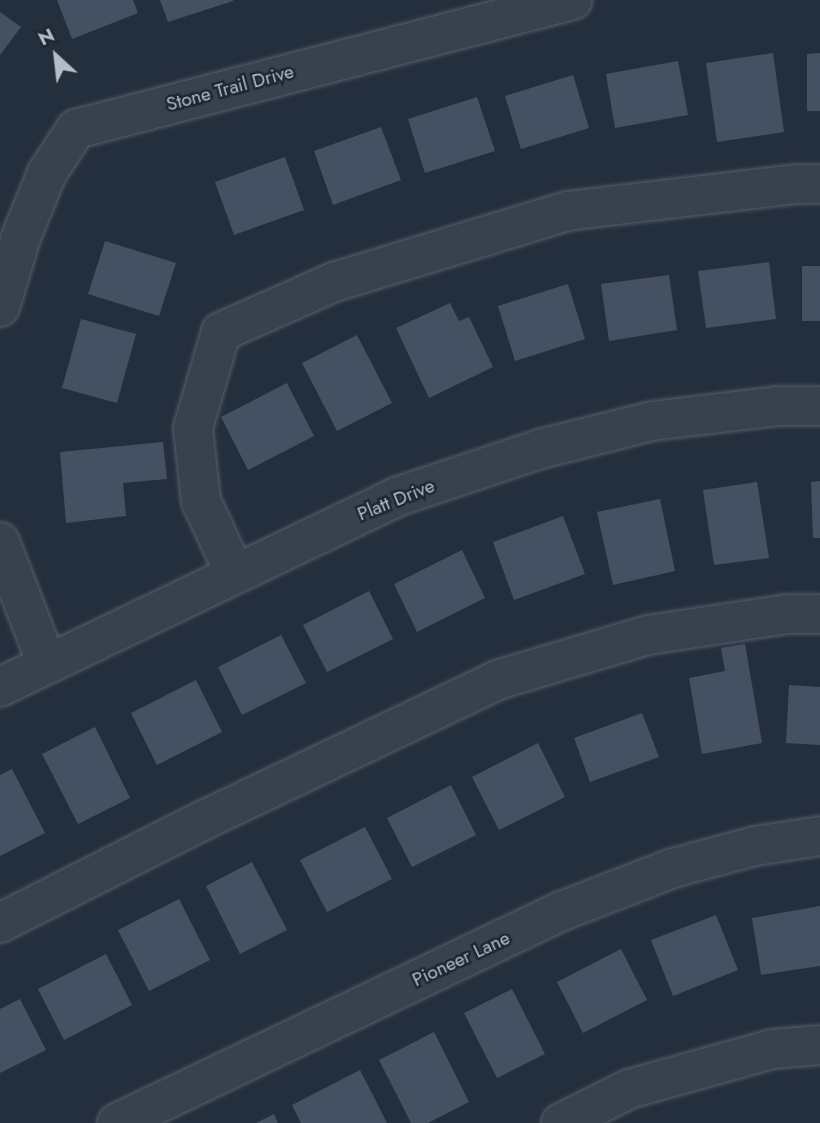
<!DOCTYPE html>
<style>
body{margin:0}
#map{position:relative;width:820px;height:1123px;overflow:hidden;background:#242f3e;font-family:Jost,sans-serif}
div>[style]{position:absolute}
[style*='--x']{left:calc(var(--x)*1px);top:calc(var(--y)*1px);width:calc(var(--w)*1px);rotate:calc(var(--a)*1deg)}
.building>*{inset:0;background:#455162}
.roads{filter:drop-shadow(0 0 2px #565f6c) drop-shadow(0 0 2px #565f6c)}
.minor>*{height:38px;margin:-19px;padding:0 19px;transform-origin:19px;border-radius:19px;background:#38414e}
span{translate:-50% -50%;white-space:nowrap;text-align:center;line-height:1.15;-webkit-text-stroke:5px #1d2633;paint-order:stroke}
.street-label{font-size:19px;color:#b4bcc9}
.north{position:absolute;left:21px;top:21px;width:70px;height:70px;-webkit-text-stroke:5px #1d2633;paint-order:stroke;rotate:333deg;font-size:19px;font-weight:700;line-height:28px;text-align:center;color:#b4bcc9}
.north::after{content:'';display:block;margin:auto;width:24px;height:32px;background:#b4bcc9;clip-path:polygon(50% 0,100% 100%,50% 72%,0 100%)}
</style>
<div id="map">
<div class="building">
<div style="clip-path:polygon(57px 0,133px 0,138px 13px,72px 39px)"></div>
<div style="clip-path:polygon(160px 0,233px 0,233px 1px,168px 22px)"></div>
<div style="clip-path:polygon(0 12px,21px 27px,0 55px)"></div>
<div style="clip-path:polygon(773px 53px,784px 132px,717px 142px,706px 63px)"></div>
<div style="clip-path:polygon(820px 53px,820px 111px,807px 111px,807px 54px)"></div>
<div style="clip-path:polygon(678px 61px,688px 115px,615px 128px,606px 74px)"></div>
<div style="clip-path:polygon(573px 75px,589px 128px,521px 149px,505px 96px)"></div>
<div style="clip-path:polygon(477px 97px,495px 151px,425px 173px,408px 119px)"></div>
<div style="clip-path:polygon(381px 127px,401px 180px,333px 205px,314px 151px)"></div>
<div style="clip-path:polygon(285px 157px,304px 210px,234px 235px,215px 182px)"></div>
<div style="clip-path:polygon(105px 241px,176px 263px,159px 316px,88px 294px)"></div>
<div style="clip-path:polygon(769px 262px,776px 319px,706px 328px,698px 271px)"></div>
<div style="clip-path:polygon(802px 266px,820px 266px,820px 321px,802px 321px)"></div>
<div style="clip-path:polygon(669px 275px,677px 330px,609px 341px,601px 284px)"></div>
<div style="clip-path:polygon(568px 284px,585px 339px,515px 361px,498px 306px)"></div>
<div style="clip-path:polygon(450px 303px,459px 321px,469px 317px,493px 367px,429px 398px,396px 328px)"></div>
<div style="clip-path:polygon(81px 319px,136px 334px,117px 403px,62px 388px)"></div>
<div style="clip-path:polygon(357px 335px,392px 403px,337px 431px,302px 363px)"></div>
<div style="clip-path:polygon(287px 383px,314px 436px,248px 470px,221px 417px)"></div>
<div style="clip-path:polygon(163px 442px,167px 479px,123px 483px,126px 516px,66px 523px,60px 452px)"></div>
<div style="clip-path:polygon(820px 481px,820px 538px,813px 538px,811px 482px)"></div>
<div style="clip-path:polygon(757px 482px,769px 558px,714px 565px,703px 490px)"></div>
<div style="clip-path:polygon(660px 499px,675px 571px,613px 585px,597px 512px)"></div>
<div style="clip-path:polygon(563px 516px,585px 574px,514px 600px,493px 542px)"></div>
<div style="clip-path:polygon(462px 550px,485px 598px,417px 632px,394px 584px)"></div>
<div style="clip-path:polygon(369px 591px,393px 639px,327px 672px,303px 625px)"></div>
<div style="clip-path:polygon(281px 635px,306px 683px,242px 715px,218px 667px)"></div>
<div style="clip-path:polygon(745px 644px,762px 743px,702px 754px,689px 678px,725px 671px,721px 648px)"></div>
<div style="clip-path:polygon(196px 680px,222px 732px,157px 765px,131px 713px)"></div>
<div style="clip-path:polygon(789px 685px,820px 687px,820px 745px,786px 743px)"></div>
<div style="clip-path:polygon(642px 713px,659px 757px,590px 782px,574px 738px)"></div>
<div style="clip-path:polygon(95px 727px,130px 798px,78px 824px,42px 754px)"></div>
<div style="clip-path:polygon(538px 743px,565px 797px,499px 830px,472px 777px)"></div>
<div style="clip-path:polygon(12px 769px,45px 833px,0 856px,0 775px)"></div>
<div style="clip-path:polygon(451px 785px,476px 835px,412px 867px,387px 818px)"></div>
<div style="clip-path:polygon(365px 827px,392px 879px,327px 912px,300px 860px)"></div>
<div style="clip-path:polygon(252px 862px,287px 930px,240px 954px,206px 886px)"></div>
<div style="clip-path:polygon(179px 899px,210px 960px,149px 991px,118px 930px)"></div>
<div style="clip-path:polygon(820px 906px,820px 966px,761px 975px,752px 918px)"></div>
<div style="clip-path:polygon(716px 915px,738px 970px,673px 996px,651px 940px)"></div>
<div style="clip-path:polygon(621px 949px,647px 1000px,583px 1033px,557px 982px)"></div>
<div style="clip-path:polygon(106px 954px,132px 1005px,64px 1040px,38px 989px)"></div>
<div style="clip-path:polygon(512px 989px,545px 1054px,497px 1078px,464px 1013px)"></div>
<div style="clip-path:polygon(20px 999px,46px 1050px,0 1073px,0 1009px)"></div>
<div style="clip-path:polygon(434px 1032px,469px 1102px,428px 1123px,411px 1123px,379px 1060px)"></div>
<div style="clip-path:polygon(360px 1070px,387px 1123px,301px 1123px,292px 1105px)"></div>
<div style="clip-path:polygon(274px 1114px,278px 1123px,256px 1123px)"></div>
</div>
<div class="roads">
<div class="minor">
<div style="--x:0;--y:307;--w:73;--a:-73.3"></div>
<div style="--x:21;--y:237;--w:69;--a:-67.9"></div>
<div style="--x:47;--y:173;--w:53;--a:-56.6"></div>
<div style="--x:76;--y:129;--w:513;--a:-14.55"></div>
<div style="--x:0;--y:542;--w:131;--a:68.9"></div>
<div style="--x:235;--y:574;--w:81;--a:-115"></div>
<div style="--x:201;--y:501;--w:73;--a:-96.3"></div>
<div style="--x:193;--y:428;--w:100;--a:-73.7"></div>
<div style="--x:221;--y:332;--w:124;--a:-23.9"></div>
<div style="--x:334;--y:282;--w:244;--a:-16.9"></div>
<div style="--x:567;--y:211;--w:232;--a:-6.7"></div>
<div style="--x:797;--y:184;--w:23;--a:0"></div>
<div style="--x:0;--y:687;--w:439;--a:-25.6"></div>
<div style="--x:396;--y:497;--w:152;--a:-18.4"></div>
<div style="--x:540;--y:449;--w:115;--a:-14"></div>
<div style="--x:652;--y:421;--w:126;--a:-6.8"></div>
<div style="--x:777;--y:406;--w:43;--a:0"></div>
<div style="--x:0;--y:923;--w:226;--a:-26.8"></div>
<div style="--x:202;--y:821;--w:327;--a:-25.5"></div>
<div style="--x:497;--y:680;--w:158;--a:-16.6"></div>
<div style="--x:648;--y:635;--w:141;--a:-8.6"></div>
<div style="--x:787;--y:614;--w:33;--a:0"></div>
<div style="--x:117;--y:1123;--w:493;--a:-25.5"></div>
<div style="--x:562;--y:911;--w:119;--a:-21.2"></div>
<div style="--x:673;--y:868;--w:85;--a:-15"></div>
<div style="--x:755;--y:846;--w:66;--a:-8.7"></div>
<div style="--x:561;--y:1123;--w:76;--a:-26.6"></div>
<div style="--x:629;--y:1089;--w:148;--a:-15.6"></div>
<div style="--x:772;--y:1049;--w:48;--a:-4.8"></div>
</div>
</div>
<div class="street-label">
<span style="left:230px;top:88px;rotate:-15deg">Stone Trail Drive</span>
<span style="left:396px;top:500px;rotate:-22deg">Platt Drive</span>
<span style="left:461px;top:959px;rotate:-25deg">Pioneer Lane</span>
</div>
<div class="north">N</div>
</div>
